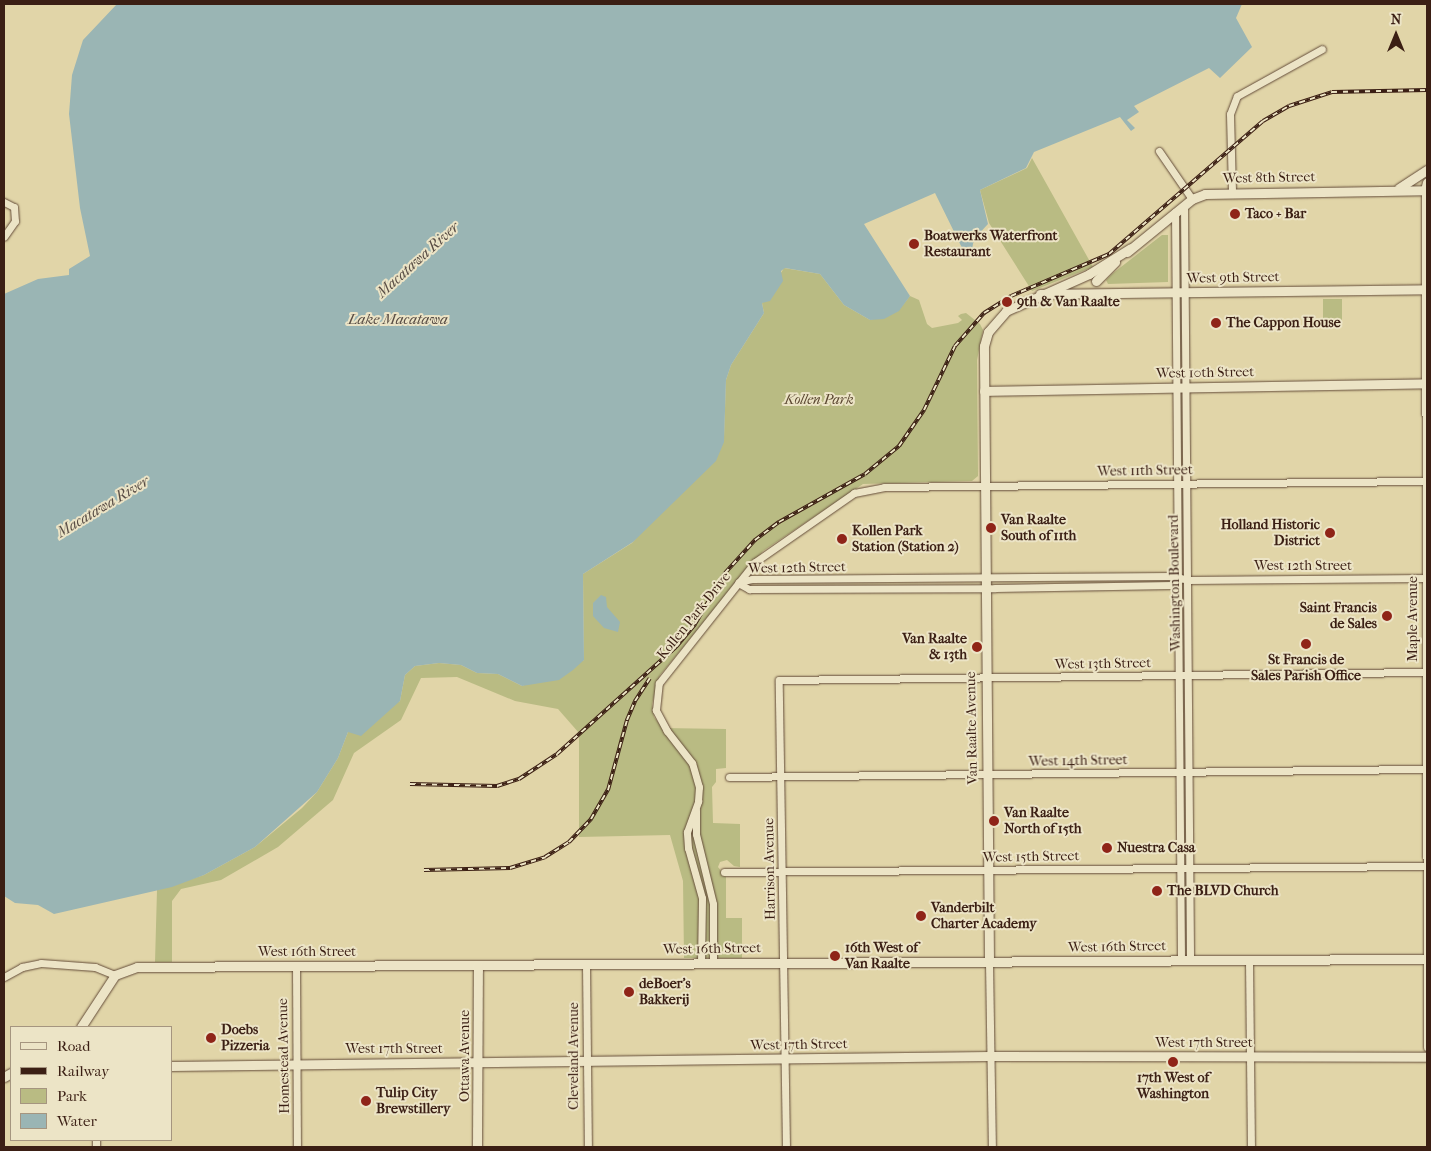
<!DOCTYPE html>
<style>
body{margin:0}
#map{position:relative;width:1431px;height:1151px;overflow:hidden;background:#e1d5a8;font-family:"IM FELL French Canon",serif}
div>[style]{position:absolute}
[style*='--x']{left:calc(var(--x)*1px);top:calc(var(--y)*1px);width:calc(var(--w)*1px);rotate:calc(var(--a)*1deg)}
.green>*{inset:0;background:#b9bb83}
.water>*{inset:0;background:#9ab5b4}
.roads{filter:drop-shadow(0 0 1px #644c39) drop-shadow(0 0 1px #644c39)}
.minor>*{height:7px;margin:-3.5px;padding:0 3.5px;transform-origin:3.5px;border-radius:3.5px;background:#ece4c6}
.tertiary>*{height:9px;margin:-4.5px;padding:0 4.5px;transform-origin:4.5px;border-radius:4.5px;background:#ece4c6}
.rail>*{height:4px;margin-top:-2px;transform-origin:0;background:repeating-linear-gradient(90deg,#ece4c6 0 5.5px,#3b1f14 0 11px);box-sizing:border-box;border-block:1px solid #3b1f14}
.dots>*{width:14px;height:14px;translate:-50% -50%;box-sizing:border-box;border:2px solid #ece4c6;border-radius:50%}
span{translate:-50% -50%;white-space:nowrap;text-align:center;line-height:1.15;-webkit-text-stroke:4px #ece4c6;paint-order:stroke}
.street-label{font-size:14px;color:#3b1f14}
.poi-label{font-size:14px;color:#3b1f14;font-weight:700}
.left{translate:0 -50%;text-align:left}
.right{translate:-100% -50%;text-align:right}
.park-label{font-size:14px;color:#5a4630;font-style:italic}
.water-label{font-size:15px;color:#584c44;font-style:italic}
.frame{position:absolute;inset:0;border:5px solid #3b1f14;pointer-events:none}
.legend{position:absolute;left:10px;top:1026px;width:162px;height:115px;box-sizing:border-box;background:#ece4c6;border:1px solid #a5957f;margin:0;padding:6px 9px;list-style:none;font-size:15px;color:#3b1f14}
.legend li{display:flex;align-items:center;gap:10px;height:25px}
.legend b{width:25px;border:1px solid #a5957f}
.north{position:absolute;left:1371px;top:10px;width:50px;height:50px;-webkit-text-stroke:4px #ece4c6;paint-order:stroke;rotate:0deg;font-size:14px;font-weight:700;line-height:20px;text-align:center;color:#3b1f14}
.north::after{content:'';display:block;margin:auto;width:18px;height:22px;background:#3b1f14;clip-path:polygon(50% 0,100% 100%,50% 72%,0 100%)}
</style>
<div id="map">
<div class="green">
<div style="clip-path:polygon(1032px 158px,1093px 267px,1032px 291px,989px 223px,980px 190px,1027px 168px)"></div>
<div style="clip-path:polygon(1162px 235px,1168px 235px,1168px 282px,1108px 284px,1106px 280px,1112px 274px)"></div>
<div style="clip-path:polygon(784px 268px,820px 274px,844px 305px,870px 320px,898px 311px,910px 296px,919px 300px,927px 324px,932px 328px,958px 323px,962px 320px,958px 316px,961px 314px,966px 313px,980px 324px,983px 330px,977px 360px,978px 476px,972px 481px,863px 484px,763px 551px,660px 675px,652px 704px,654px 717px,663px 728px,726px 729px,726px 768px,716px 769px,716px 782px,712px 787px,713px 823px,740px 824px,740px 867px,734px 866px,727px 860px,720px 862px,718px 867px,726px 877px,726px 918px,742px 918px,742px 958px,684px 958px,683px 881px,670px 835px,579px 837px,579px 733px,558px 709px,515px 701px,457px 677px,421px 678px,401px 720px,354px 753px,333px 800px,278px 847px,221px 880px,181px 889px,172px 901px,172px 962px,155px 962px,157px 890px,204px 875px,255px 847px,302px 808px,317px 792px,338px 758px,348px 732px,400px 701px,405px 675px,415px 666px,439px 663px,461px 665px,477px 673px,498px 674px,522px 686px,584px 660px,583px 574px,632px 543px,724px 437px,726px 380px,731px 365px,764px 313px,762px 303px)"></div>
<div style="clip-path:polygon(1323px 299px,1342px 299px,1342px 323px,1323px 323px)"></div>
</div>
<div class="water">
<div style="clip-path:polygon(117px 4px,1242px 4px,1236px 18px,1252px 47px,1220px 78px,1209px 68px,1134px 106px,1139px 112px,1127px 120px,1135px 128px,1131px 131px,1120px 117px,1034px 152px,1026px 168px,980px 190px,988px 224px,974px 239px,972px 249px,965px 254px,935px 193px,864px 224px,910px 296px,899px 311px,884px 319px,870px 320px,844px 305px,820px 274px,785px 268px,781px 271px,783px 281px,770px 301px,762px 303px,764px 313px,731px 365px,726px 380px,724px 442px,716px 461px,633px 542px,583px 574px,584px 660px,573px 670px,559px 680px,522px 686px,498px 674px,477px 673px,461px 665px,439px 663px,415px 666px,405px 675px,400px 701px,361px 736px,348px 732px,338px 758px,317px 792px,255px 847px,204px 875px,172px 887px,54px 914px,38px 905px,15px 903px,4px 896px,4px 294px,38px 279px,69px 275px,69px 269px,90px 256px,80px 208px,69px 114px,72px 75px,83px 40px)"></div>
<div style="clip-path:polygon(601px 595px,606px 597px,607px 607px,620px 622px,618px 632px,604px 628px,593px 616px,593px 603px)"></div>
</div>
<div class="roads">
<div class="minor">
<div style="--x:1159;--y:151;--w:58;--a:55.5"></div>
<div style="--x:1425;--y:190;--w:857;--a:89.87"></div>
<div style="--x:1232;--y:191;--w:77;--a:-91.5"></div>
<div style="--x:1230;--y:114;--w:19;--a:-69"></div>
<div style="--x:1237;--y:96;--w:97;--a:-28.9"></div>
<div style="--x:4;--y:202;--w:11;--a:27"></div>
<div style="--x:14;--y:207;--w:14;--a:86"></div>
<div style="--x:15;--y:221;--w:19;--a:125"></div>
<div style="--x:1184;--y:206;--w:754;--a:89.54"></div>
<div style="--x:1175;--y:212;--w:748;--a:89.54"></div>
<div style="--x:739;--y:582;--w:13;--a:-13"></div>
<div style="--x:752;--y:579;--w:421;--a:-0.4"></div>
<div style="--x:1173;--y:576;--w:16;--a:15"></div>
<div style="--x:1188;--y:580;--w:239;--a:-0.5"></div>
<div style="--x:738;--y:583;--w:13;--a:29"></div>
<div style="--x:749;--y:589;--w:246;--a:-0.2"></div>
<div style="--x:995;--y:588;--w:177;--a:-1"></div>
<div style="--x:1172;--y:585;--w:9;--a:-36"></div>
<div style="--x:729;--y:777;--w:698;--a:-0.66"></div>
<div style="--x:696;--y:810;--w:24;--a:90"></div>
<div style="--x:696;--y:834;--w:72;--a:76.3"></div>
<div style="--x:713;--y:904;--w:59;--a:90"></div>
<div style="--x:724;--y:872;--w:703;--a:-0.49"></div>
<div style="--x:1249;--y:960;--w:187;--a:89.4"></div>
<div style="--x:989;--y:962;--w:185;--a:89.1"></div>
<div style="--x:701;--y:963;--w:65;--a:-89.1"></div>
<div style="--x:702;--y:898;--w:52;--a:-105.6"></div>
<div style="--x:688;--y:848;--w:16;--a:-94"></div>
<div style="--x:687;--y:832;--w:33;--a:-70"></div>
<div style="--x:698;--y:801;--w:14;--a:-86"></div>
<div style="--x:699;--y:787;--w:25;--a:-106"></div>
<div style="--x:692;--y:763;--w:41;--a:-128"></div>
<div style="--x:667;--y:731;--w:24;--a:-118"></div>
<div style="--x:656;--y:710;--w:27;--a:-84"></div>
<div style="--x:659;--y:683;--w:154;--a:-51.6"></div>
<div style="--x:755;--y:562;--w:121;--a:-34.9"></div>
<div style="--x:854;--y:493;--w:31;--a:-11"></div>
<div style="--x:884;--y:487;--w:541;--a:-0.64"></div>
<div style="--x:586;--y:964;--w:183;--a:89.4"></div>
<div style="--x:296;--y:965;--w:182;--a:89.7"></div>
<div style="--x:4;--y:977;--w:21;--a:-29"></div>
<div style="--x:22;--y:967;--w:19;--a:-12"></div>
<div style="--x:41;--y:963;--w:54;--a:4.2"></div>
<div style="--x:95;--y:967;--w:22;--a:22"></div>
<div style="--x:96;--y:1140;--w:7;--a:90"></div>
<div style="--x:786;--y:1147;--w:467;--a:-90.9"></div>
<div style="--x:779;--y:680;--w:648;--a:-0.71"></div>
</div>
<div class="tertiary">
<div style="--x:1399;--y:188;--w:33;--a:-33"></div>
<div style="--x:1127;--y:252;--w:84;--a:-39.2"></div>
<div style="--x:1192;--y:199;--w:14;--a:-21"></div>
<div style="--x:1205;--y:194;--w:220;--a:-1"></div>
<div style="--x:1425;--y:190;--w:8;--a:-76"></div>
<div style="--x:1096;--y:281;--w:27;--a:-45"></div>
<div style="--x:1040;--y:294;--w:387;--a:-0.7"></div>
<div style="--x:984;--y:391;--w:443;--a:-1"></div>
<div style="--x:989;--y:962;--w:616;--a:-90.47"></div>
<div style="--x:984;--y:346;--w:15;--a:-74"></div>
<div style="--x:988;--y:332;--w:28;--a:-49"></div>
<div style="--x:1006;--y:311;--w:91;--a:-24"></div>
<div style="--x:1089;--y:274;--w:49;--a:-31.8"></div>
<div style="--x:81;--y:1027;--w:62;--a:-56.8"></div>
<div style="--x:115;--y:975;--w:23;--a:-20"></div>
<div style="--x:137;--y:967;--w:1290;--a:-0.36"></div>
<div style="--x:171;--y:1066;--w:819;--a:-0.7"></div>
<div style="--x:990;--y:1056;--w:437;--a:0.1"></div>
<div style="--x:4;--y:1077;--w:8;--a:-30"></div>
<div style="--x:477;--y:1147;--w:182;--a:-89.7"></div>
</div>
</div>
<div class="rail">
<div style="--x:410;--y:784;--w:87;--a:1.3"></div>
<div style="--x:497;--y:786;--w:23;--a:-18"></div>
<div style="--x:519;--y:779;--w:45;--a:-33.3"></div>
<div style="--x:557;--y:754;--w:160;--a:-42"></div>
<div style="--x:676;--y:647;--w:30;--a:-50"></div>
<div style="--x:695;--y:624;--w:59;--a:-59.5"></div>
<div style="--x:725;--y:573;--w:45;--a:-47.7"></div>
<div style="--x:755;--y:540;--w:30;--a:-37"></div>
<div style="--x:779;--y:522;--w:98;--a:-29.2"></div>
<div style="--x:865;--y:474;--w:44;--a:-39.5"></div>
<div style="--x:899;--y:446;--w:44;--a:-55.2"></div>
<div style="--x:924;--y:410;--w:71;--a:-64.2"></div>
<div style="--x:955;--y:346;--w:44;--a:-48.7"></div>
<div style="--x:984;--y:313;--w:32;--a:-32"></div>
<div style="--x:1011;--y:296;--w:107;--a:-23.2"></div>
<div style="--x:1109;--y:254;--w:203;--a:-40.8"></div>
<div style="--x:1263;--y:121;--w:30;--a:-30"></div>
<div style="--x:1289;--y:106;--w:45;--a:-18"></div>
<div style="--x:1332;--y:92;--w:95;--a:-1.2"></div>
<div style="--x:424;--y:870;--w:86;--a:-1.3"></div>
<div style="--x:510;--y:868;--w:37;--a:-17"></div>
<div style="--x:545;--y:857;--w:28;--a:-32"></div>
<div style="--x:569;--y:842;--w:32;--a:-46"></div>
<div style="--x:591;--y:819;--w:34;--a:-60"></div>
<div style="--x:608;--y:790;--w:73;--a:-74.8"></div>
<div style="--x:627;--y:720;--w:21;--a:-67"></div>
<div style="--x:635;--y:701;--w:27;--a:-57"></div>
</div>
<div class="dots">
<div style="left:1235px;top:214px;background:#8f2418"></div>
<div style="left:914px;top:244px;background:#8f2418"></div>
<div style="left:1007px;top:302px;background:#8f2418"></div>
<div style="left:1216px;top:323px;background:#8f2418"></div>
<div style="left:991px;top:528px;background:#8f2418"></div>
<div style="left:1330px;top:533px;background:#8f2418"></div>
<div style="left:842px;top:539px;background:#8f2418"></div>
<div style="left:1387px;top:616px;background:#8f2418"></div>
<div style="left:1306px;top:644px;background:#8f2418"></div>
<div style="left:977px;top:647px;background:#8f2418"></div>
<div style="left:994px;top:821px;background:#8f2418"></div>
<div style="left:1107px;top:848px;background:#8f2418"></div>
<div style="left:1157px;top:891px;background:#8f2418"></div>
<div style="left:921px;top:916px;background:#8f2418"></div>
<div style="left:835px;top:956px;background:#8f2418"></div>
<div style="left:629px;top:992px;background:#8f2418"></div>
<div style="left:211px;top:1038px;background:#8f2418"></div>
<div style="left:1173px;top:1062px;background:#8f2418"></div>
<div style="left:366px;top:1101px;background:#8f2418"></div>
</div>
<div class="street-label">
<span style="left:1269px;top:178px;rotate:-1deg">West 8th Street</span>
<span style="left:1233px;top:278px;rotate:-1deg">West 9th Street</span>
<span style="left:1205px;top:373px;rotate:-1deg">West 10th Street</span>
<span style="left:1145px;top:471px;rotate:-1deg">West 11th Street</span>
<span style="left:1303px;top:566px">West 12th Street</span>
<span style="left:797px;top:568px;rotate:-1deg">West 12th Street</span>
<span style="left:1175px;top:583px;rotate:-91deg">Washington Boulevard</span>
<span style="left:694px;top:616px;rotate:-51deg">Kollen Park Drive</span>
<span style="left:1413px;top:619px;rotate:-90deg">Maple Avenue</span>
<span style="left:1103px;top:664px;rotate:-1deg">West 13th Street</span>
<span style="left:972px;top:728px;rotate:-91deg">Van Raalte Avenue</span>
<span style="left:1078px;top:761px;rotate:-1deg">West 14th Street</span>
<span style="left:1031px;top:857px;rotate:-1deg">West 15th Street</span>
<span style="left:770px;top:869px;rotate:-91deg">Harrison Avenue</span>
<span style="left:1117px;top:947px;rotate:-1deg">West 16th Street</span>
<span style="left:712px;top:949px;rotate:-1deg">West 16th Street</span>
<span style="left:307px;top:952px">West 16th Street</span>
<span style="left:1204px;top:1043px">West 17th Street</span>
<span style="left:799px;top:1045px;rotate:-1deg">West 17th Street</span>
<span style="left:394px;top:1049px">West 17th Street</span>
<span style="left:284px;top:1056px;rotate:-91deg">Homestead Avenue</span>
<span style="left:465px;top:1056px;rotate:-90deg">Ottawa Avenue</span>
<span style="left:574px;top:1056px;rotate:-90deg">Cleveland Avenue</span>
</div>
<div class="poi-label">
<span class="left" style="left:1245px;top:214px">Taco + Bar</span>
<span class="left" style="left:924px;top:244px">Boatwerks Waterfront<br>Restaurant</span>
<span class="left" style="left:1017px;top:302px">9th &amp; Van Raalte</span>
<span class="left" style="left:1226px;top:323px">The Cappon House</span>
<span class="left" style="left:1001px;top:528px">Van Raalte<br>South of 11th</span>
<span class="right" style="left:1320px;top:533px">Holland Historic<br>District</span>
<span class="left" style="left:852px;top:539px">Kollen Park<br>Station (Station 2)</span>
<span class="right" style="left:1377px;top:616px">Saint Francis<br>de Sales</span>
<span class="right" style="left:967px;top:647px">Van Raalte<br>&amp; 13th</span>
<span style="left:1306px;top:668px">St Francis de<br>Sales Parish Office</span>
<span class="left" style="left:1004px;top:821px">Van Raalte<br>North of 15th</span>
<span class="left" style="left:1117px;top:848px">Nuestra Casa</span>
<span class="left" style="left:1167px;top:891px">The BLVD Church</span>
<span class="left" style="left:931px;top:916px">Vanderbilt<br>Charter Academy</span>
<span class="left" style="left:845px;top:956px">16th West of<br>Van Raalte</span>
<span class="left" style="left:639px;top:992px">deBoer's<br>Bakkerij</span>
<span class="left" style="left:221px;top:1038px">Doebs<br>Pizzeria</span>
<span style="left:1173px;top:1086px">17th West of<br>Washington</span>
<span class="left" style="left:376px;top:1101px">Tulip City<br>Brewstillery</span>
</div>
<div class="park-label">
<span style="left:819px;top:400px">Kollen Park</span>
</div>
<div class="water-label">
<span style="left:418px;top:260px;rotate:-42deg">Macatawa River</span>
<span style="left:398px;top:320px">Lake Macatawa</span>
<span style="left:103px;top:507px;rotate:-31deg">Macatawa River</span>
</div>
<div class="frame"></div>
<ul class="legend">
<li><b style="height:6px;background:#ece4c6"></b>Road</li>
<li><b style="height:6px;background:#3b1f14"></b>Railway</li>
<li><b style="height:14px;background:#b9bb83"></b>Park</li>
<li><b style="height:14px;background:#9ab5b4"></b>Water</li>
</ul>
<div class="north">N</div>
</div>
